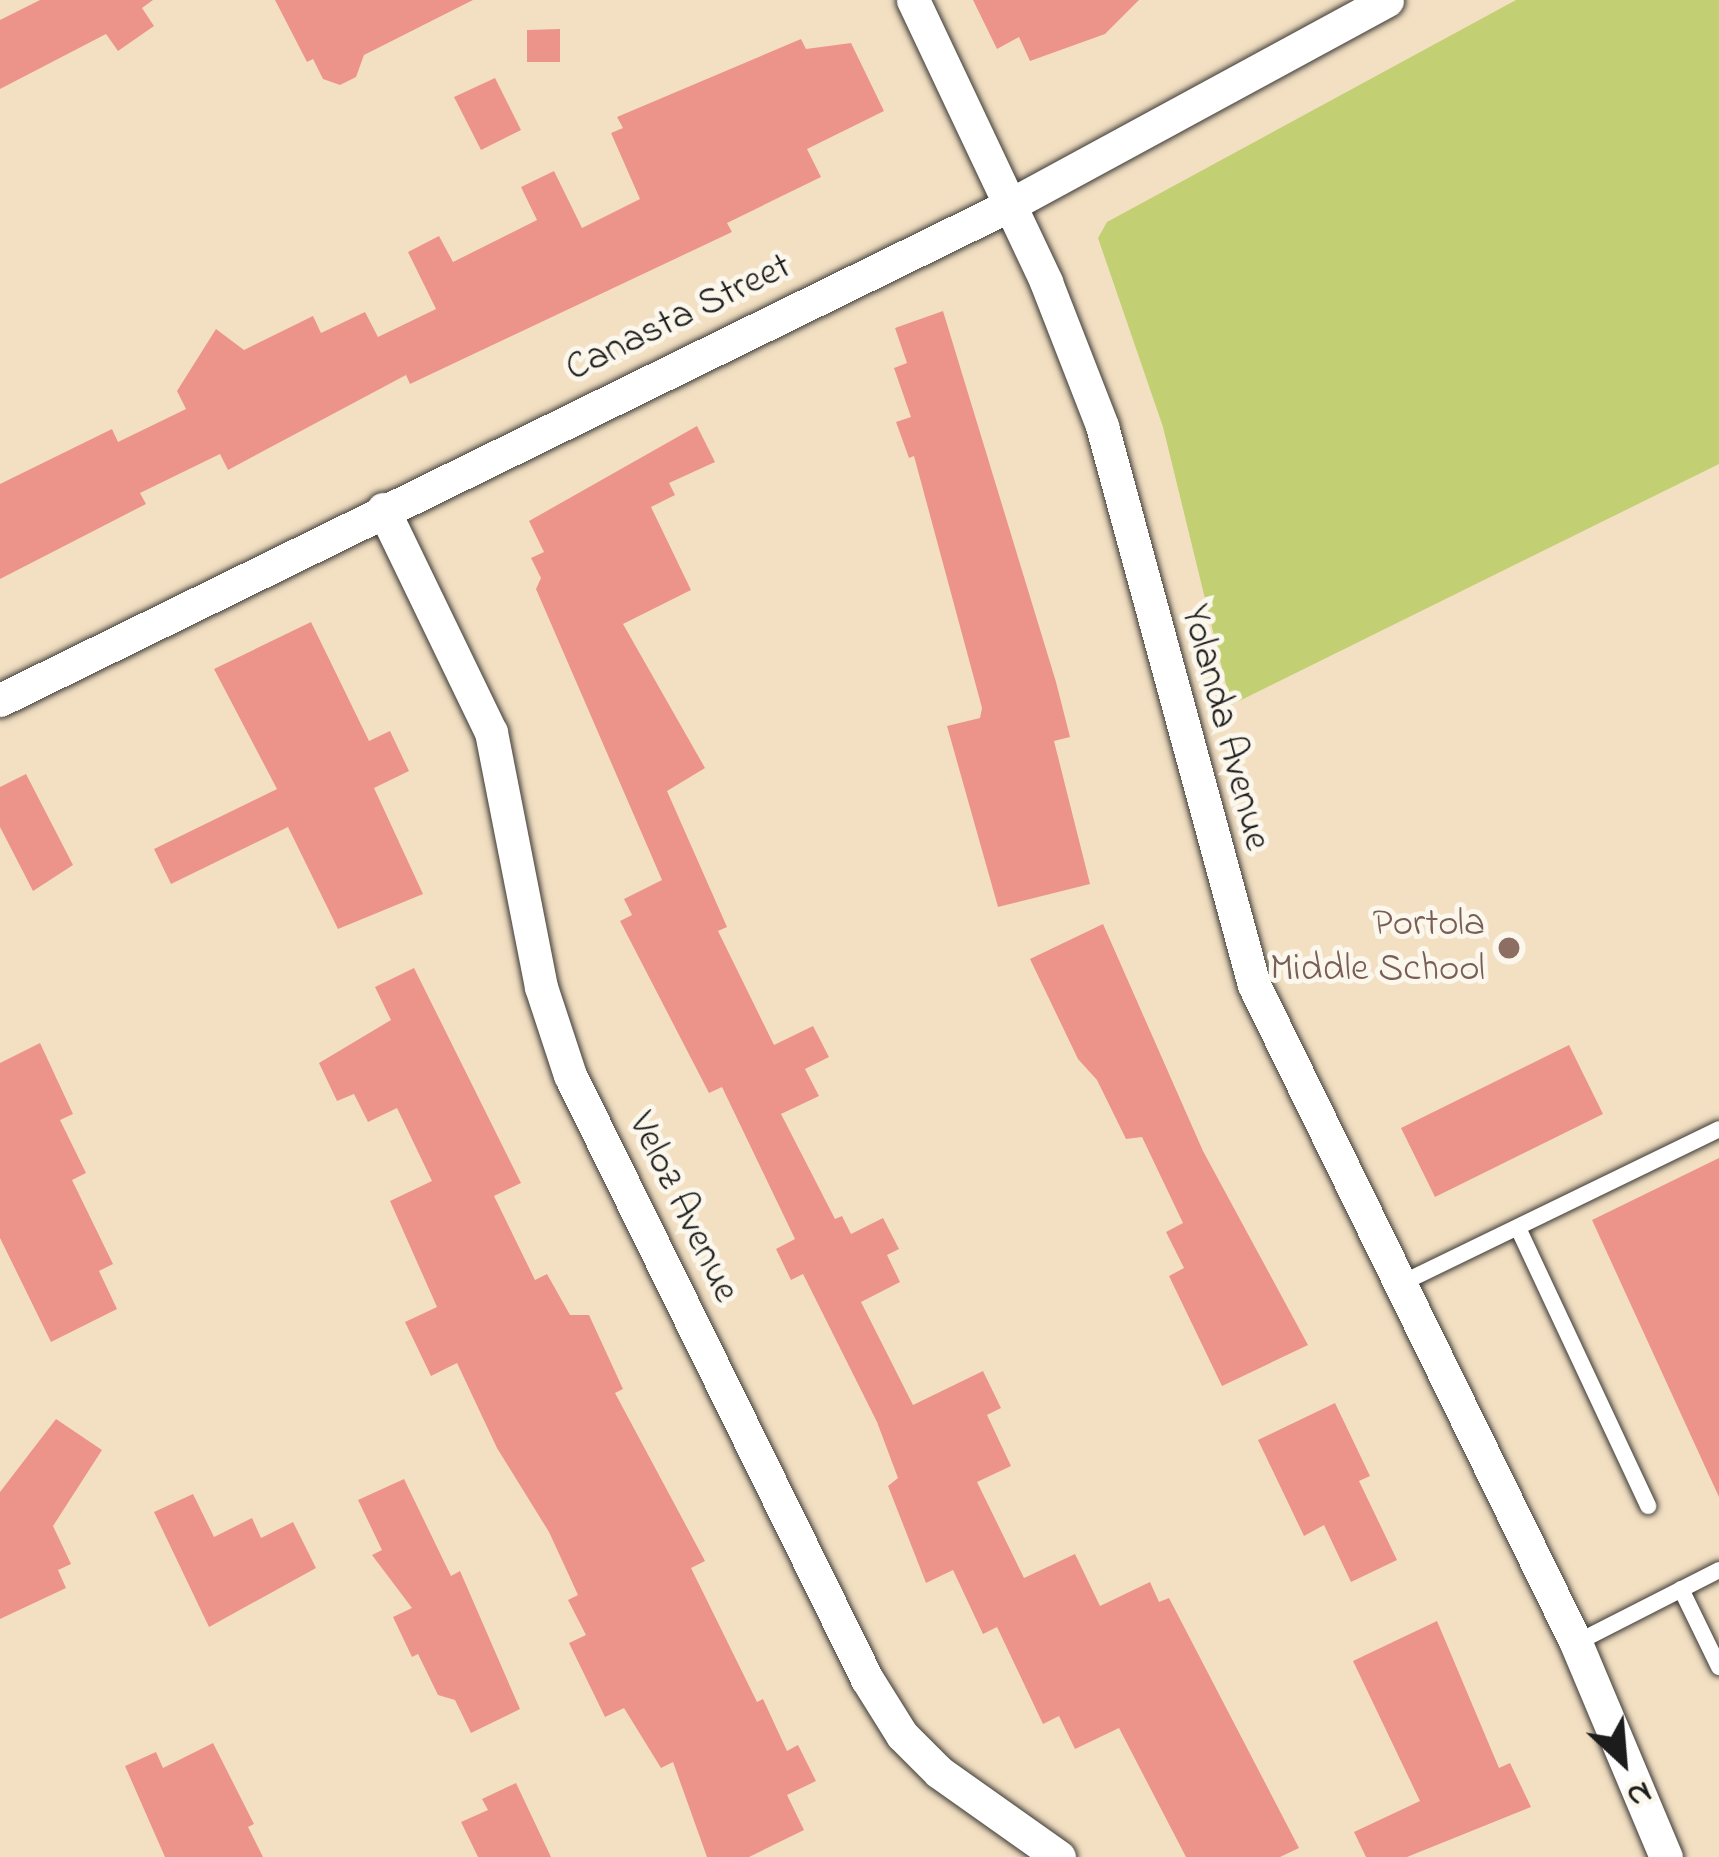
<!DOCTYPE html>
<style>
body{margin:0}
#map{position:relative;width:1719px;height:1857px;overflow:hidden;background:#f3e0c3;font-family:"Indie Flower",sans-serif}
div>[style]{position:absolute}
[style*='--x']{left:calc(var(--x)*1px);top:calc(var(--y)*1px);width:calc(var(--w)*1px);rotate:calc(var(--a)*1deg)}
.green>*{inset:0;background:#c2d073}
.building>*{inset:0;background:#ed948a}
.roads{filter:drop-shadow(0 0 3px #3c3935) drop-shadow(0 0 3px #3c3935)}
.lane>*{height:16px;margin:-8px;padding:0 8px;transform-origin:8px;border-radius:8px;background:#fff}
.street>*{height:33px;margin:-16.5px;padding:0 16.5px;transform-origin:16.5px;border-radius:16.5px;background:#fff}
.dots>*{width:33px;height:33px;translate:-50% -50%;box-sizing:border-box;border:6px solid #fbf7ec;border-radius:50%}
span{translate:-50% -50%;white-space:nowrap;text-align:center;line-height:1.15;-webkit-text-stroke:10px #fbf7ec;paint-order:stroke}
.street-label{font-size:39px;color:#1c1c1c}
.education-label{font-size:39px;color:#785e54}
.right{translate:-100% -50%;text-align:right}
.north{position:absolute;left:1563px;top:1701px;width:120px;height:120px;-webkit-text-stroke:9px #fbf7ec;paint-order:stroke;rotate:154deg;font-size:33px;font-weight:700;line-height:48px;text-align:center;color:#1c1c1c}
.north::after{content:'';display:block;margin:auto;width:42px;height:54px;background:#1c1c1c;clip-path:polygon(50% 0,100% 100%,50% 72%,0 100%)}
</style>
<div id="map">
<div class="green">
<div style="clip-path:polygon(1516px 0,1719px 0,1719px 464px,1231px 705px,1163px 427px,1098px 238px,1107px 222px)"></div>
</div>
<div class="building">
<div style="clip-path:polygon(40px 0,153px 0,142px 8px,154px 26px,118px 51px,106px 34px,0 89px,0 20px)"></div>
<div style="clip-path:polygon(275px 0,473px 0,364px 55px,356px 77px,340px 85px,323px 79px,313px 59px,307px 62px)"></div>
<div style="clip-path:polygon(973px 0,1139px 0,1105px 34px,1030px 61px,1019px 37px,997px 49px)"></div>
<div style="clip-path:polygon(560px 29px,560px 62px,527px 62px,527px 30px)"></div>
<div style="clip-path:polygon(801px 39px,806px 49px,851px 43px,884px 111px,807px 149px,821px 177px,727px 223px,732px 232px,410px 384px,406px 375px,228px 470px,220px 454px,140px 493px,146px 504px,0 579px,0 484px,112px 429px,118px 442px,186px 409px,177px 391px,216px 329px,244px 350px,313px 316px,321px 333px,365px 312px,378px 337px,436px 309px,408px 252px,439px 236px,453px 262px,537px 220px,521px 187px,554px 171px,582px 228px,640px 199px,611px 133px,623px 128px,617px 117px)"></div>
<div style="clip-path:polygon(495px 78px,521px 130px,481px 150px,454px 97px)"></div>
<div style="clip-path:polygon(943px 311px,1056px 682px,1070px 737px,1054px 741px,1090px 884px,998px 907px,947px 726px,980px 718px,982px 708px,914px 456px,909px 458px,896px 422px,911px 417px,894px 368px,907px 363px,895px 328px)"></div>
<div style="clip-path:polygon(697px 426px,715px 462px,669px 483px,675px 495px,651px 507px,691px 590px,623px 624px,705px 768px,667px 791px,727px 927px,718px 931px,774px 1045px,813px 1026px,829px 1057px,805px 1069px,819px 1096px,781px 1114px,835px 1219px,842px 1216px,851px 1234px,883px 1218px,899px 1249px,887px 1255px,900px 1282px,861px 1302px,913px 1405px,983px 1371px,1001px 1408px,987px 1415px,1011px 1466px,977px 1482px,1024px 1578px,1075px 1554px,1100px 1606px,1150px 1582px,1159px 1602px,1169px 1598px,1299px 1848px,1280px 1857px,1186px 1857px,1119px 1728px,1075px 1749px,1059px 1716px,1043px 1724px,997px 1627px,983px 1634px,953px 1570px,926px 1583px,888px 1486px,898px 1478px,877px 1422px,803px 1274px,791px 1280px,776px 1249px,795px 1239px,722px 1087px,709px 1093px,620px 921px,632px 915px,624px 899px,662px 880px,536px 589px,541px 578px,531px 558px,544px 552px,529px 521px)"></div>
<div style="clip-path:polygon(311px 622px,369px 741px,390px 731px,409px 771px,374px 788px,423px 894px,338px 929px,288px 827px,171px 884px,154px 849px,277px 789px,214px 669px)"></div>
<div style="clip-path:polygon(26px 774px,73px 865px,33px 891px,0 827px,0 787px)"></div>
<div style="clip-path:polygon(1103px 924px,1203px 1151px,1308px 1345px,1222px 1386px,1169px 1276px,1184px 1268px,1166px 1232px,1183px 1223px,1142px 1137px,1126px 1139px,1097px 1080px,1078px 1059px,1030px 959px)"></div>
<div style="clip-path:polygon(414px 968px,521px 1183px,494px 1196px,535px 1280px,547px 1274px,570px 1315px,589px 1315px,623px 1389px,615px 1393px,705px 1561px,691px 1568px,757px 1702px,763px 1699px,787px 1751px,798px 1745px,816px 1781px,787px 1795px,804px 1830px,749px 1857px,707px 1857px,673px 1762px,661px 1768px,624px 1708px,605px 1717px,569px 1643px,586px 1635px,568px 1600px,578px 1595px,549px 1532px,497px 1448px,457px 1363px,431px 1376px,405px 1322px,437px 1307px,390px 1201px,432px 1181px,397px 1108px,368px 1122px,354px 1094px,337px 1101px,319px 1063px,391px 1020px,375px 987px)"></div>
<div style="clip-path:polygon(40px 1043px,73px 1114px,60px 1120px,86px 1173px,72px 1180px,113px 1264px,99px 1271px,117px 1309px,51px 1342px,0 1238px,0 1063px)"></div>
<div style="clip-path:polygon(1569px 1045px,1603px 1114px,1435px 1197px,1401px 1128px)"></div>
<div style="clip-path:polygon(1719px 1158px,1719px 1497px,1592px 1220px)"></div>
<div style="clip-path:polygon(1335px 1403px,1370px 1476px,1359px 1481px,1397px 1560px,1351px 1582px,1324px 1525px,1304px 1536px,1258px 1440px)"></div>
<div style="clip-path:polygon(56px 1419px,102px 1450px,53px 1526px,71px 1564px,58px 1570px,66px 1588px,0 1619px,0 1492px)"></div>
<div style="clip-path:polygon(404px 1479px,451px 1576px,460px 1571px,520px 1709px,471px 1733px,455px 1700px,438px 1695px,418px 1654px,412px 1657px,393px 1617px,412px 1608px,372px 1555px,382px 1550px,358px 1500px)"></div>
<div style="clip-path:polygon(193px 1494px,214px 1537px,252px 1518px,261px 1538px,293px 1522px,316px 1568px,209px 1627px,154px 1512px)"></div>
<div style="clip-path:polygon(1437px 1621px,1499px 1768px,1510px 1763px,1531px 1807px,1407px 1857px,1366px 1857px,1354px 1832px,1420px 1801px,1353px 1661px)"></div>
<div style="clip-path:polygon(213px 1743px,254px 1824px,248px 1827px,263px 1857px,165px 1857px,125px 1766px,156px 1752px,163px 1768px)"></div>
<div style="clip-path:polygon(516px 1783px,551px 1857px,478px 1857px,461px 1822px,488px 1810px,482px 1799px)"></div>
</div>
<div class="roads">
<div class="lane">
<div style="--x:1518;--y:1228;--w:307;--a:64.9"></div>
<div style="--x:1396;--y:1286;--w:359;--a:-25.9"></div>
<div style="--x:1681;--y:1589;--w:87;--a:64"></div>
<div style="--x:1576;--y:1643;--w:161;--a:-27"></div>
</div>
<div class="street">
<div style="--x:913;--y:0;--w:312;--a:64.7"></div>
<div style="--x:1046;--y:282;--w:155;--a:68.7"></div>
<div style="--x:1102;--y:426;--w:579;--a:74.79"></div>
<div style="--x:1254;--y:985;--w:733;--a:63.92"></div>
<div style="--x:1576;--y:1643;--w:232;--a:67.2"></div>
<div style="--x:383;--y:509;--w:248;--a:64.2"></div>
<div style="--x:491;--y:732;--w:260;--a:78.9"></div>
<div style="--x:541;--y:987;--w:93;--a:71.8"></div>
<div style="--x:570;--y:1075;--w:673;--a:63.82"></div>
<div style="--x:867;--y:1679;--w:66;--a:58"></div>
<div style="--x:902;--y:1735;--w:52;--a:45"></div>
<div style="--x:939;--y:1772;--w:147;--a:35.3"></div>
<div style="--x:0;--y:700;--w:1125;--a:-26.11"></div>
<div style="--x:1010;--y:205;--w:429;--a:-28.5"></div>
</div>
</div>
<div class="dots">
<div style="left:1509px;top:948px;background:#8d6e63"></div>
</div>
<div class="street-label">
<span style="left:679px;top:319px;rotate:-26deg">Canasta Street</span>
<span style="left:1224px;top:728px;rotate:75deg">Yolanda Avenue</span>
<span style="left:682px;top:1208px;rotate:64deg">Veloz Avenue</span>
</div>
<div class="education-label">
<span class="right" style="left:1485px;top:948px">Portola<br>Middle School</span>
</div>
<div class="north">N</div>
</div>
